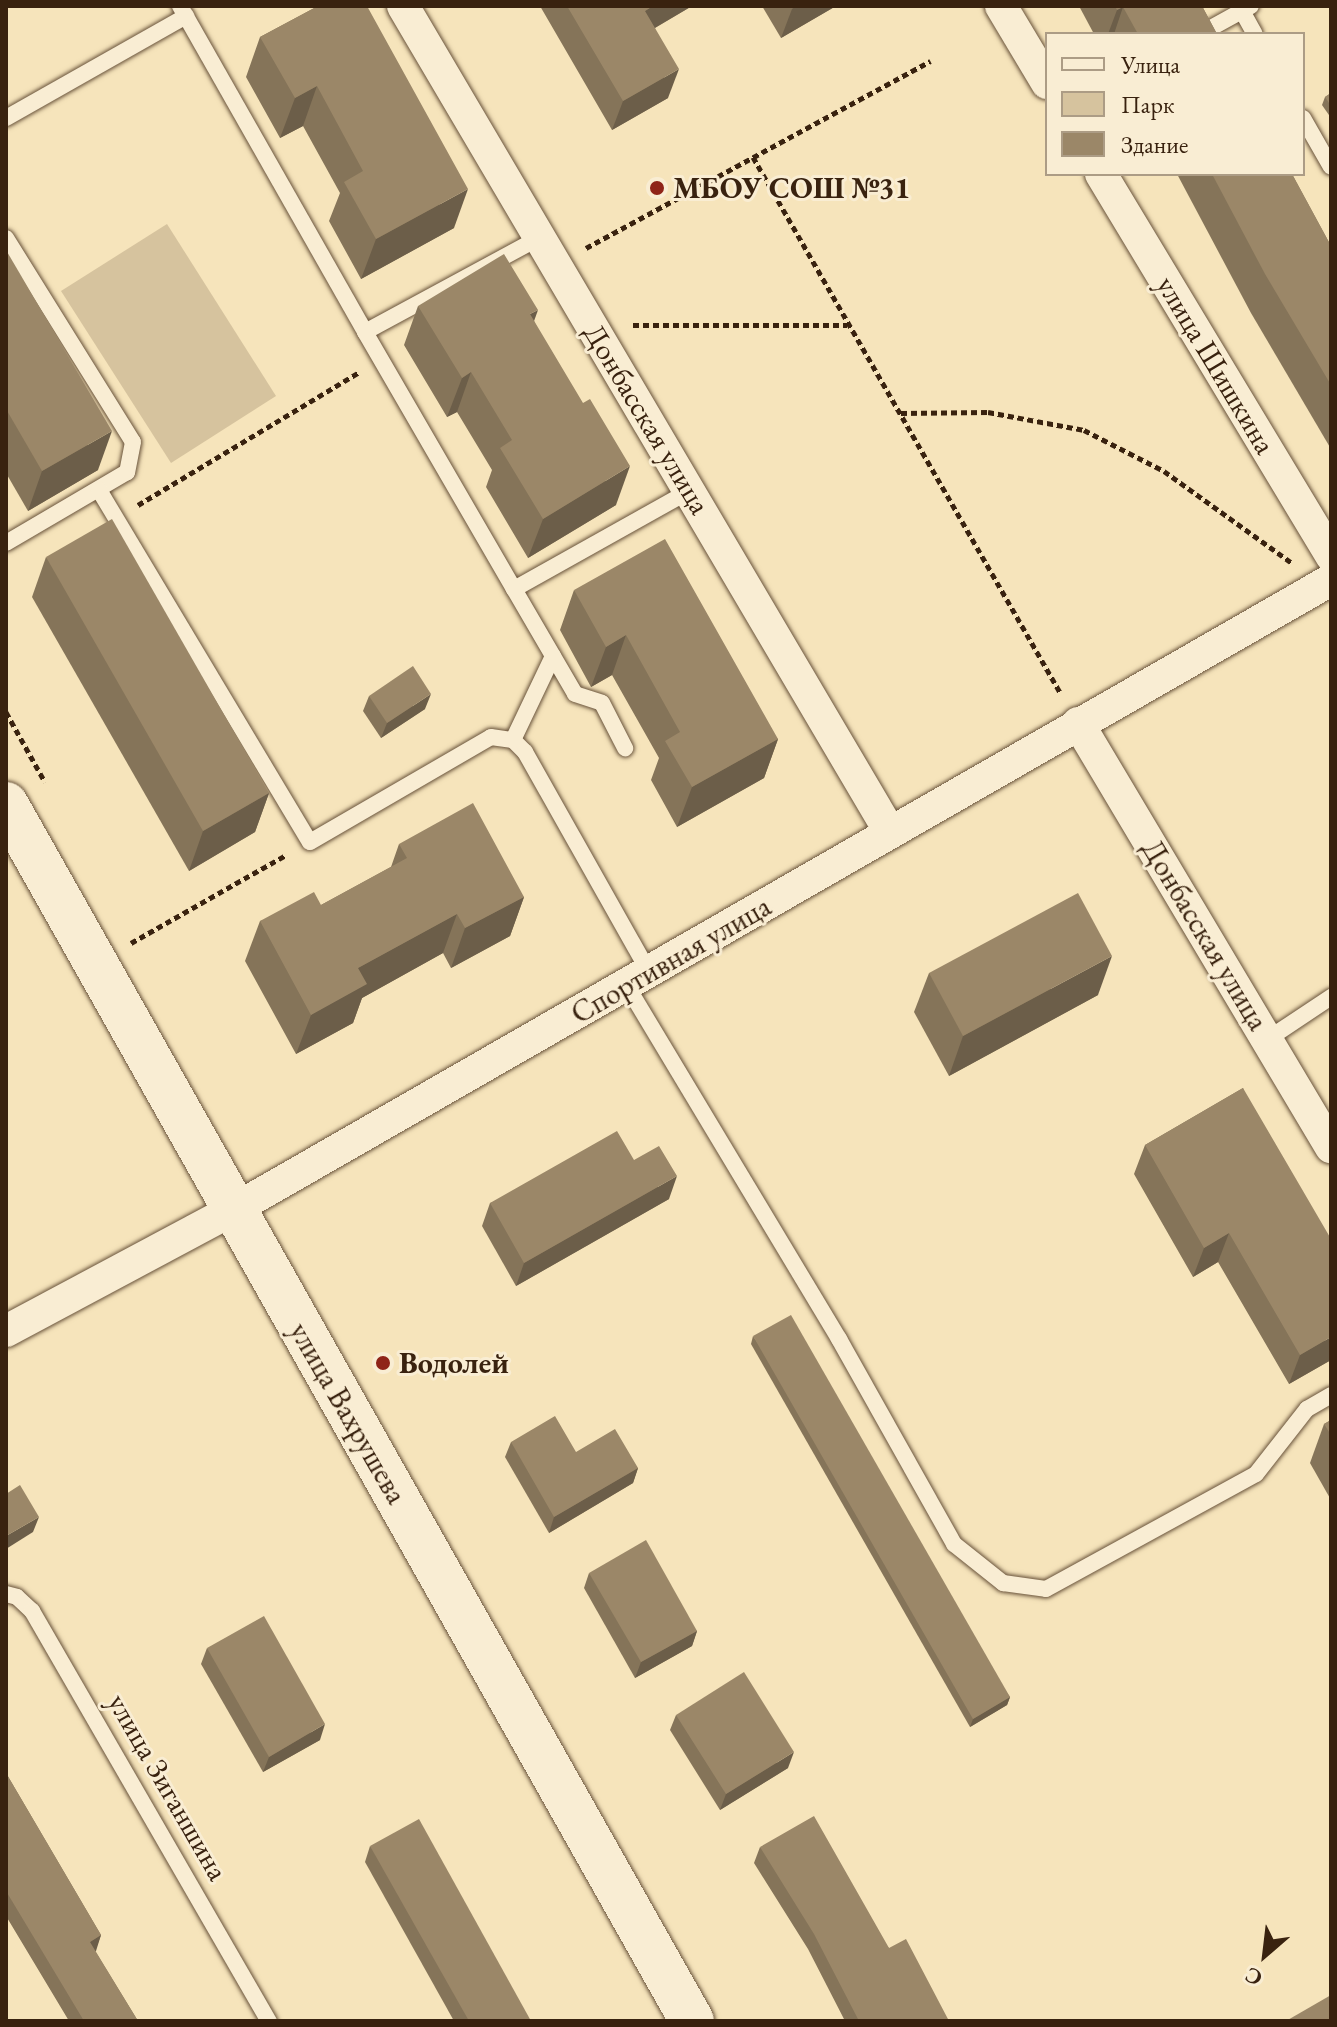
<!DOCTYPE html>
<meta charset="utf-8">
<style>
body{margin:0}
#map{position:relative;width:1337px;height:2027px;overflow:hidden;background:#f6e4bb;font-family:"EB Garamond",serif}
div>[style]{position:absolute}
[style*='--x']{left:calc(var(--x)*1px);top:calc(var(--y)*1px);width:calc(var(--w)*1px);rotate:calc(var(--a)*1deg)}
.green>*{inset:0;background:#d6c39e}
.path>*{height:5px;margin-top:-2.5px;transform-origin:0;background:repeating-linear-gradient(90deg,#39220f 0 6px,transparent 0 10px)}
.roads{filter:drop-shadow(0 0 2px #68523a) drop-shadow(0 0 2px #68523a)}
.service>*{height:16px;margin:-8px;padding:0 8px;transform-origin:8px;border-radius:8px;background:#f9edd3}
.minor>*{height:32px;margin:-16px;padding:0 16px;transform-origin:16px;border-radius:16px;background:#f9edd3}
.secondary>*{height:44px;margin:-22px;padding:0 22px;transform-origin:22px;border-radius:22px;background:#f9edd3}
.wall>*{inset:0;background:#857459}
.shaded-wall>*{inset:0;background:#6c5e49}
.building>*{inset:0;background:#9b8768}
.dots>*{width:22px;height:22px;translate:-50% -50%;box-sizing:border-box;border:4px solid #f9edd3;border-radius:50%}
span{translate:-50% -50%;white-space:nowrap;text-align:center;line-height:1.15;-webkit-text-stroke:6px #f9edd3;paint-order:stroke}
.poi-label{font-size:30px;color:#39220f;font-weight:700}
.left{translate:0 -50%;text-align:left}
.street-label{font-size:30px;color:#39220f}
.frame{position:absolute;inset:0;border:8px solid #39220f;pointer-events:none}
.legend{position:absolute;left:1045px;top:32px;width:260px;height:144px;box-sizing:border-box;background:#f9edd3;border:2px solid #ac9c85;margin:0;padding:10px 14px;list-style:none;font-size:24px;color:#39220f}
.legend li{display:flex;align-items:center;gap:16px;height:40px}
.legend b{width:40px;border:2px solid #ac9c85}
.north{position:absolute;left:1225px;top:1915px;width:80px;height:80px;-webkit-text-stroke:6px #f9edd3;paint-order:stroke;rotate:208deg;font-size:22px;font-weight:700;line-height:32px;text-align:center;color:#39220f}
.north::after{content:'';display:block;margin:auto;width:28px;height:36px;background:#39220f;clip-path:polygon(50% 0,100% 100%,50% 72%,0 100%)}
</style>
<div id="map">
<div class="green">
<div style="clip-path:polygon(167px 224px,276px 396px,171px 463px,61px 291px)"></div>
</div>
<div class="path">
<div style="--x:753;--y:157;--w:619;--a:60.16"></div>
<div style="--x:586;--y:248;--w:392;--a:-28.5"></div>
<div style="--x:633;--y:325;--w:214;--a:0"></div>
<div style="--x:901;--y:413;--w:87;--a:-0.7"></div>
<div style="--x:988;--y:412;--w:98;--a:10.6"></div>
<div style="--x:1084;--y:430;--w:90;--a:27.1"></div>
<div style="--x:1164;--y:471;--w:158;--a:35.7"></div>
<div style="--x:138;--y:505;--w:258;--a:-31"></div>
<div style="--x:6;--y:712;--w:80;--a:60.9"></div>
<div style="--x:131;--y:943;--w:178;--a:-29.6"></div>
</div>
<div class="roads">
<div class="service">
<div style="--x:180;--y:6;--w:375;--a:60.4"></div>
<div style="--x:365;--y:332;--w:196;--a:-28.4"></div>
<div style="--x:1242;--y:11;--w:26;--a:61"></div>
<div style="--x:1200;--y:34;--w:58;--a:-28.8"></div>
<div style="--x:6;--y:118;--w:207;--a:-29.5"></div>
<div style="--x:1303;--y:118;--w:56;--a:60.3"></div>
<div style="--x:6;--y:238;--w:240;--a:58.1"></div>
<div style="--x:133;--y:442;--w:31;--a:101"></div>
<div style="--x:127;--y:472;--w:140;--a:149.6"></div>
<div style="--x:365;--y:332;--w:297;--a:59.9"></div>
<div style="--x:514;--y:589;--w:203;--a:-29.2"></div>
<div style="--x:99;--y:490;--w:410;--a:59.1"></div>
<div style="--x:310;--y:842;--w:209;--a:-30.1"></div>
<div style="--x:491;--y:737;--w:22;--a:8"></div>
<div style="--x:513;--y:740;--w:17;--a:45"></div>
<div style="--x:525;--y:752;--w:253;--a:60.6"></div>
<div style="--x:514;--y:589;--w:121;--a:59.8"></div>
<div style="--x:575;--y:694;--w:28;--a:18"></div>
<div style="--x:602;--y:703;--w:51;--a:62.9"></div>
<div style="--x:513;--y:740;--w:93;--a:-64.5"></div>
<div style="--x:627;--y:986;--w:412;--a:59"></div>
<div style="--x:839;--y:1339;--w:235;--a:60.7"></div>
<div style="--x:954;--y:1544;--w:63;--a:38.5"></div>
<div style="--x:1003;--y:1583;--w:43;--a:7.9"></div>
<div style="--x:1046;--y:1589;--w:239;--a:-28.7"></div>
<div style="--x:1256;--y:1474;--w:83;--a:-51.9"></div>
<div style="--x:1307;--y:1409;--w:28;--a:-30"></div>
<div style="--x:1268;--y:1039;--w:76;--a:-33.7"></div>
<div style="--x:6;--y:1594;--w:11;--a:15"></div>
<div style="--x:17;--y:1597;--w:21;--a:43"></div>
<div style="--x:32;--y:1611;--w:474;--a:60"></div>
</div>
<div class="minor">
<div style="--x:403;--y:6;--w:959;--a:59.48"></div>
<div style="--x:1001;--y:6;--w:90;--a:59.1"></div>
<div style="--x:1101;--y:174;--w:446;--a:58.9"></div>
<div style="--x:1078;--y:723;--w:494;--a:59.2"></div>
<div style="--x:6;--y:1331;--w:257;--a:-28.1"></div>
<div style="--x:233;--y:1210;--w:1266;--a:-29.85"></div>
</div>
<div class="secondary">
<div style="--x:6;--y:804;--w:1397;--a:60.59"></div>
</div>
</div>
<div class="wall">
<div style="clip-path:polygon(318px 6px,454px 228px,361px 279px,329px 221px,340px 193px,303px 126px,280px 138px,246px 77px,260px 37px)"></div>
<div style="clip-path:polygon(540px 6px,692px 6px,655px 28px,668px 98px,612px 130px)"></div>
<div style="clip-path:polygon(762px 6px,836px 6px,781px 38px)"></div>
<div style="clip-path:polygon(1079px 6px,1202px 6px,1217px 34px,1094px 34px)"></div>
<div style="clip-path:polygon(1331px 93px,1331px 118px,1322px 105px,1325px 97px)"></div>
<div style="clip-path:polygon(1177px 174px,1292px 174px,1331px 246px,1331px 449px,1251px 313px)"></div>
<div style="clip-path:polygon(6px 250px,98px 470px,28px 511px,6px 473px)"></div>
<div style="clip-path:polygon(418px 306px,534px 321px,616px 505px,528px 558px,486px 487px,492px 470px,457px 412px,447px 417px,404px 345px)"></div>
<div style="clip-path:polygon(46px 557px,269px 793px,255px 832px,189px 871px,32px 597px)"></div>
<div style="clip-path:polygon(574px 590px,778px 739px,764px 778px,677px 827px,651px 780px,659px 758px,612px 675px,591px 687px,560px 630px)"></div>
<div style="clip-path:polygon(369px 696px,425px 709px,381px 738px,363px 711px)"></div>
<div style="clip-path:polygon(399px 844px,524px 897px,510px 936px,451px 968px,443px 953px,362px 998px,353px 1023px,296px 1054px,245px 961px,260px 921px,321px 905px,391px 867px)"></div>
<div style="clip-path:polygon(929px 973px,1098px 995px,949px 1076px,914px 1012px)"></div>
<div style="clip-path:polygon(1243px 1088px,1331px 1360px,1289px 1384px,1218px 1262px,1193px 1277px,1134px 1174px,1145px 1145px)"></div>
<div style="clip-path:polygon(634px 1160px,669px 1199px,516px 1286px,482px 1226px,490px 1203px)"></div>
<div style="clip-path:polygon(753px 1336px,1010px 1697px,1007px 1705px,970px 1727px,751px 1344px)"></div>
<div style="clip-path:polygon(1331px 1420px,1331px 1500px,1310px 1463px,1324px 1424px)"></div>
<div style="clip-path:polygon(511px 1442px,638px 1468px,633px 1483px,549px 1533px,505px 1457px)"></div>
<div style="clip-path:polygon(589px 1573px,697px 1631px,692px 1646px,635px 1678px,584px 1588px)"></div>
<div style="clip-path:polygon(207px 1648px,320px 1740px,263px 1772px,201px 1664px)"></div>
<div style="clip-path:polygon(676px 1715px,788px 1768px,720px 1810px,670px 1730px)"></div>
<div style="clip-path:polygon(6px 1773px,101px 1935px,95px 1951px,138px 2021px,69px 2021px,6px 1916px)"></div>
<div style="clip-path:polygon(370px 1846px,531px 2021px,454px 2021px,365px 1862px)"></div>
<div style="clip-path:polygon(760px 1847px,889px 1948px,949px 2021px,845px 2021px,808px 1949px,754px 1863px)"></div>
</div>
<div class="shaded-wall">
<div style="clip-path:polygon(653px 6px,692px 6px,634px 40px,645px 11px)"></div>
<div style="clip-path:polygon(796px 6px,836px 6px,781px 38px,792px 9px)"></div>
<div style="clip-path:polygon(1123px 7px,1114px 34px,1108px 34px,1117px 10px)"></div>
<div style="clip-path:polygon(679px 69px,668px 98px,612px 130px,623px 101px)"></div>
<div style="clip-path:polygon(317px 86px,303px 126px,280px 138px,295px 98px)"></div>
<div style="clip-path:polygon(468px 189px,454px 228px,361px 279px,376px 239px)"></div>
<div style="clip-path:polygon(538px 310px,524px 349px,530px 314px)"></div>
<div style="clip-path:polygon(471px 372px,457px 412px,447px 417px,462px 378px)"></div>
<div style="clip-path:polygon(112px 431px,98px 470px,28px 511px,42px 471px)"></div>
<div style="clip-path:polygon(630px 466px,616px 505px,528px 558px,543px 519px)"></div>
<div style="clip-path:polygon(626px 635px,612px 675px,591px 687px,606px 647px)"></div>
<div style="clip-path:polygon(431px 694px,425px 709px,381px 738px,387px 723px)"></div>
<div style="clip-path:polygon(778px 739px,764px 778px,677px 827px,692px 787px)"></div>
<div style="clip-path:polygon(269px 793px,255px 832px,189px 871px,203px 831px)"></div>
<div style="clip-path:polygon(524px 897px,510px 936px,451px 968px,465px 928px)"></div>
<div style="clip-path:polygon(457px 914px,443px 953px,362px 998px,353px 1023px,296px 1054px,311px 1015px,358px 968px)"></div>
<div style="clip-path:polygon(1112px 956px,1098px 995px,949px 1076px,963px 1036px)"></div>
<div style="clip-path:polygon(677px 1176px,669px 1199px,516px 1286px,524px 1263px)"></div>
<div style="clip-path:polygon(1229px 1233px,1218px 1262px,1193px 1277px,1204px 1248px)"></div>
<div style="clip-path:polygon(1331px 1337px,1331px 1360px,1289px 1384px,1300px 1355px)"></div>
<div style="clip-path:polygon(638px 1468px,633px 1483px,549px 1533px,554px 1517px)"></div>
<div style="clip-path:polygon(39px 1517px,33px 1532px,6px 1549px,6px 1536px)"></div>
<div style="clip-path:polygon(697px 1631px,692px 1646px,635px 1678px,641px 1662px)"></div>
<div style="clip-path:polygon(1010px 1697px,1007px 1705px,970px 1727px,973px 1719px)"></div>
<div style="clip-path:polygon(325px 1724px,320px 1740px,263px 1772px,269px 1757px)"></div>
<div style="clip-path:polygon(794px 1752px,788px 1768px,720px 1810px,726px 1794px)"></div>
<div style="clip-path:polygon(101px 1935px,96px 1951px,84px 1958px,90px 1942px)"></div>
</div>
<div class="building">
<div style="clip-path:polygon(318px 6px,367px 6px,468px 189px,376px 239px,344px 182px,363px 171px,317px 86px,295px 98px,260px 37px)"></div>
<div style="clip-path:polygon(567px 6px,653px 6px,645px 11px,679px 69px,623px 101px)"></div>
<div style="clip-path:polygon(1115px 6px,1202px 6px,1217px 34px,1138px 34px,1123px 7px,1117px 10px)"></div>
<div style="clip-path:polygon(1331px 93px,1331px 106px,1325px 97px)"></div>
<div style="clip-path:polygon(1212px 174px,1292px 174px,1331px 246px,1331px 385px,1265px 274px)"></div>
<div style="clip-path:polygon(6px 250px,112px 431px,42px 471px,6px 409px)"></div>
<div style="clip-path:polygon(504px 254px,538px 310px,530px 314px,583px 403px,590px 399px,630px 466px,543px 519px,500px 448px,512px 440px,471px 372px,462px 378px,418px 306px)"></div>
<div style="clip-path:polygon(112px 519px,269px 793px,203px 831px,46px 557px)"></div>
<div style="clip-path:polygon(665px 539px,778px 739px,692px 787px,665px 741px,680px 732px,626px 635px,606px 647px,574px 590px)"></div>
<div style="clip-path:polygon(413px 666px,431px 694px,387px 723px,369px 696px)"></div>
<div style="clip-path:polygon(473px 803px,524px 897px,465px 928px,457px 914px,358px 968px,367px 984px,311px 1015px,260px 921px,314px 892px,321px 905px,407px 858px,399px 844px)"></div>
<div style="clip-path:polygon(1078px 893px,1112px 956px,963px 1036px,929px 973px)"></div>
<div style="clip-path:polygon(1243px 1088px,1331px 1239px,1331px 1337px,1300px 1355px,1229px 1233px,1204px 1248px,1145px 1145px)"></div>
<div style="clip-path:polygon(617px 1131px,634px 1160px,659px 1146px,677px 1176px,524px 1263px,490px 1203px)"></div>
<div style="clip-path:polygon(791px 1315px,1010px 1697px,973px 1719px,753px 1336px)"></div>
<div style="clip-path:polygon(555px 1416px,576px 1452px,615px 1429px,638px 1468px,554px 1517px,511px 1442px)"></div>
<div style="clip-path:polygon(1331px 1420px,1331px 1435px,1324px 1424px)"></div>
<div style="clip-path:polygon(20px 1485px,39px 1517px,6px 1536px,6px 1494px)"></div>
<div style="clip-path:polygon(646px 1540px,697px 1631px,641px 1662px,589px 1573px)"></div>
<div style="clip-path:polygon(264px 1616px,325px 1724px,269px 1757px,207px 1648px)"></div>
<div style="clip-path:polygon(744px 1672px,794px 1752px,726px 1794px,676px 1715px)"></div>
<div style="clip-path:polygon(6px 1773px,101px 1935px,90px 1942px,138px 2021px,84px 2021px,6px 1891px)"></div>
<div style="clip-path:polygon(814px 1816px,889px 1948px,906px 1939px,949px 2021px,859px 2021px,814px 1934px,760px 1847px)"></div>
<div style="clip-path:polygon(419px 1819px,531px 2021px,469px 2021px,370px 1846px)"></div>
<div style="clip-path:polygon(1331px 1995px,1331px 2021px,1286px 2021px)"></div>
</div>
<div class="dots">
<div style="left:657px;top:188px;background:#8f2418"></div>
<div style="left:383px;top:1363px;background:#8f2418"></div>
</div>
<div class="poi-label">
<span class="left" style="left:673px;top:188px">МБОУ СОШ №31</span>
<span class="left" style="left:399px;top:1363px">Водолей</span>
</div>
<div class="street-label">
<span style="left:1216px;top:365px;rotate:59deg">улица Шишкина</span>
<span style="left:647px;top:419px;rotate:59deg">Донбасская улица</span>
<span style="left:1205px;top:935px;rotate:59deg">Донбасская улица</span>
<span style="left:671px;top:960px;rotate:-30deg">Спортивная улица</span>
<span style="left:348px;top:1413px;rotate:60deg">улица Вахрушева</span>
<span style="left:168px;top:1787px;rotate:60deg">улица Зиганшина</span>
</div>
<div class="frame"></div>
<ul class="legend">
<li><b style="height:10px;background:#f9edd3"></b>Улица</li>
<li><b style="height:22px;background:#d6c39e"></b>Парк</li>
<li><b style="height:22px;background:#9b8768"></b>Здание</li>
</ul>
<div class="north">С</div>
</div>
